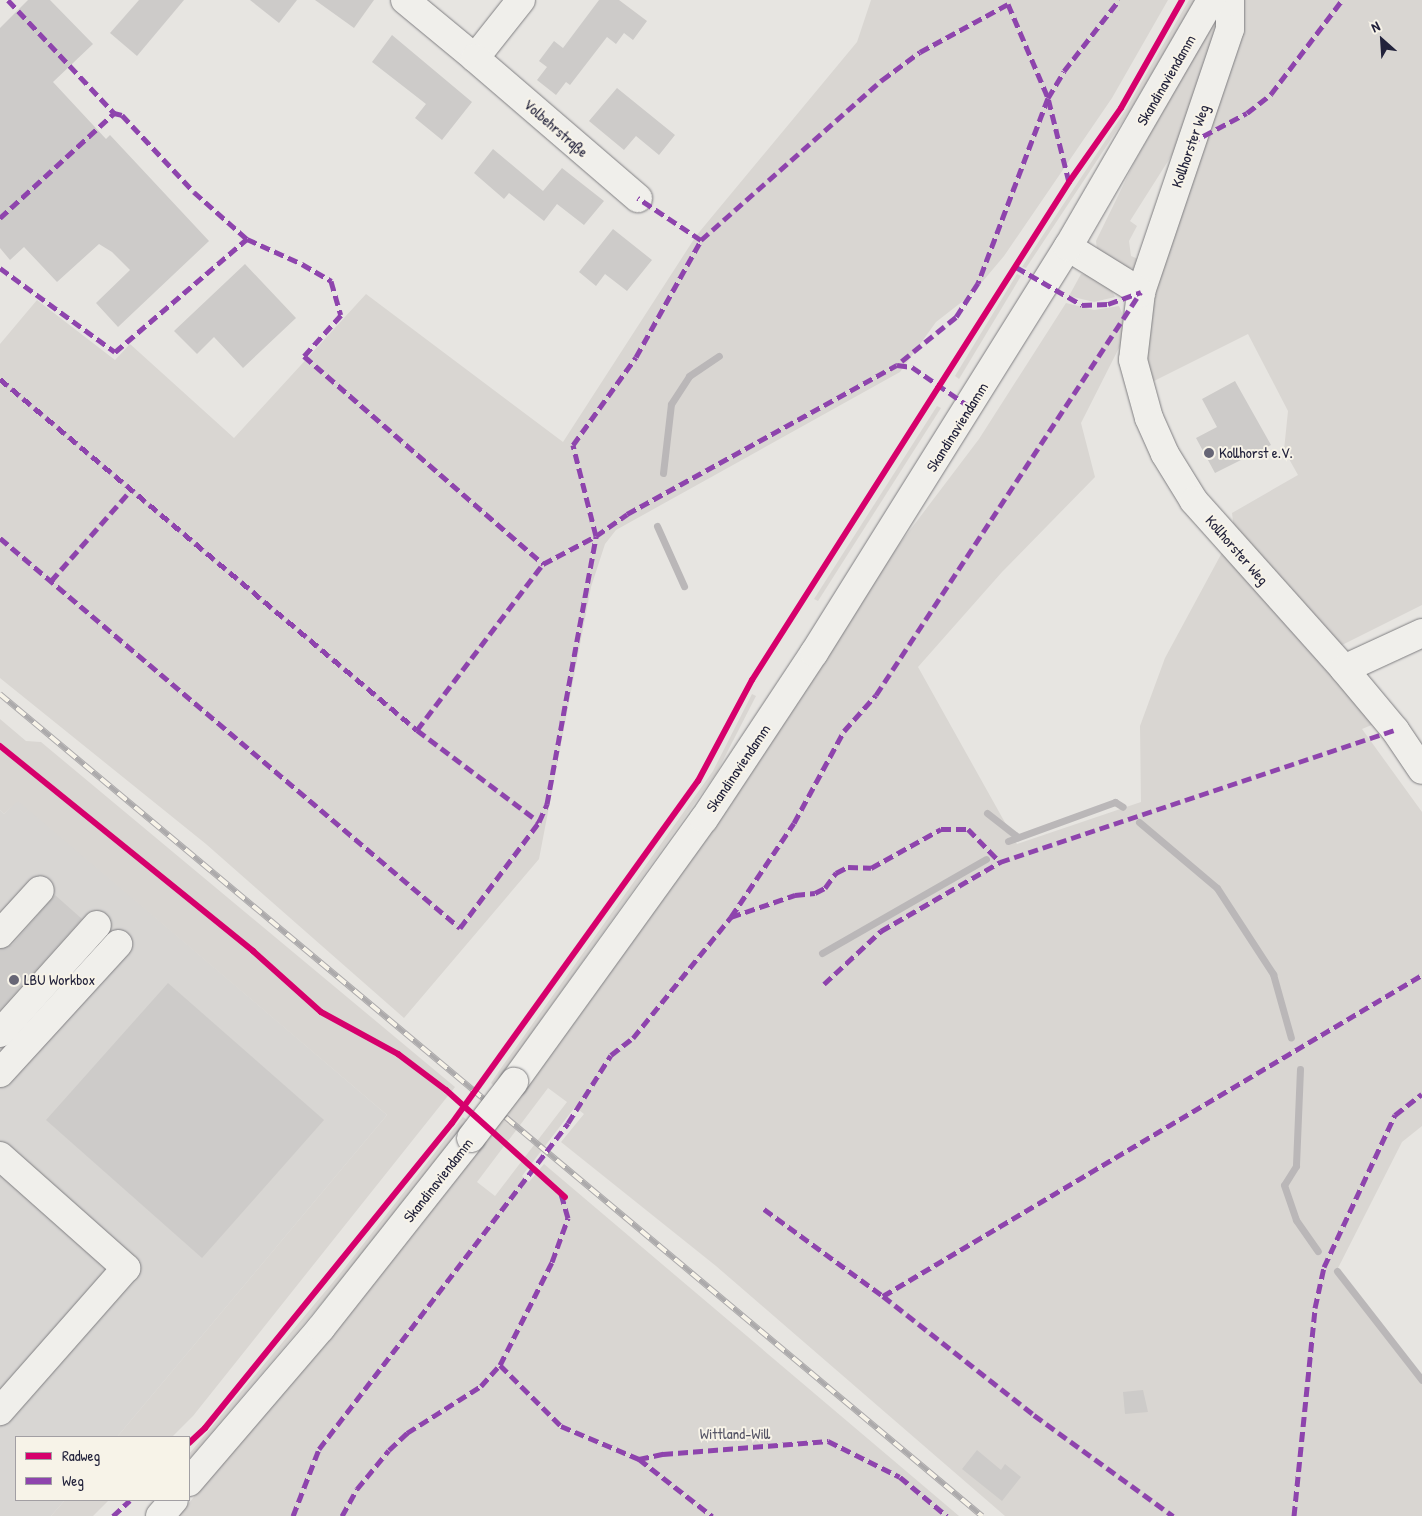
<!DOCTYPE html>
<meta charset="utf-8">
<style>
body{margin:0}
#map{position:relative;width:1422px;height:1516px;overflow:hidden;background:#e7e5e1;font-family:"Patrick Hand",sans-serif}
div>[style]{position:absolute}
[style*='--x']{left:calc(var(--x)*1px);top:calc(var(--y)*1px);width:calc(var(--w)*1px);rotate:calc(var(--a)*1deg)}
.built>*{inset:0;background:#d8d6d3}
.green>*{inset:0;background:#d9d6d2}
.stream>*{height:7px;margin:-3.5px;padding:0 3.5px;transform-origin:3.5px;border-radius:3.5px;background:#bab7b8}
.building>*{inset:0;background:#cdcbc9}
.roads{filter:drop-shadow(0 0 1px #7f7e81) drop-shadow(0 0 1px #7f7e81)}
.minor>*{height:28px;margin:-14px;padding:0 14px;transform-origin:14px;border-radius:14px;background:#f0efeb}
.major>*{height:28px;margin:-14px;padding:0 14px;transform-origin:14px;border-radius:14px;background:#f0efeb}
.rail>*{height:5.5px;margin-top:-2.75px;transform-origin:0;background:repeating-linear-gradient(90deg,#f7f3e8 0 11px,#acaaab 0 22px);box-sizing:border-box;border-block:1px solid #acaaab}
.bridges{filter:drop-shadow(0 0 1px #7f7e81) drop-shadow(0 0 1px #7f7e81)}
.major-bridge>*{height:28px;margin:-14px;padding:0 14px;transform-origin:14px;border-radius:14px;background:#f0efeb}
.quiet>*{height:5px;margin-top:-2.5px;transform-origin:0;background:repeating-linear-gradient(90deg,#8e44ad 0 10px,transparent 0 15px)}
.cycleway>*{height:6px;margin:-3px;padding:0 3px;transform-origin:3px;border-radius:3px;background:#d6006c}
.dots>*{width:14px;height:14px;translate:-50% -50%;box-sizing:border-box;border:2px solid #f7f3e8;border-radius:50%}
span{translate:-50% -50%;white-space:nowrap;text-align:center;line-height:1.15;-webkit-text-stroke:4px #f7f3e8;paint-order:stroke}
.street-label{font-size:15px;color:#22223b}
.poi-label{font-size:15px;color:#22223b}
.left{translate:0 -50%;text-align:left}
.park-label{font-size:15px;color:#555465}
.legend{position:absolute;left:15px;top:1436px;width:175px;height:65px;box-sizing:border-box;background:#f7f3e8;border:1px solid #a29fa3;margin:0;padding:6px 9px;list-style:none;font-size:15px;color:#22223b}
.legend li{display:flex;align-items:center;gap:10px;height:25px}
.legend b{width:25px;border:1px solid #a29fa3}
.north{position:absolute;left:1357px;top:15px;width:50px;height:50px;-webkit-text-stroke:4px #f7f3e8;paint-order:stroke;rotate:334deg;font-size:14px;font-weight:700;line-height:20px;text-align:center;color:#22223b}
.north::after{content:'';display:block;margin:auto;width:18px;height:22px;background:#22223b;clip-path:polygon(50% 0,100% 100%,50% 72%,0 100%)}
</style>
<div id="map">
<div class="built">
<div style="clip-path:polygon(18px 800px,387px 1115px,117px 1437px,16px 1437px,16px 1500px,65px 1500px,51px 1516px,0 1516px,0 810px,4px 814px)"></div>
</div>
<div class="green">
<div style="clip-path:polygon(871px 0,1168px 0,1112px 98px,1004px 256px,972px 294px,936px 322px,900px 372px,616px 530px,605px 544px,591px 587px,539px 859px,404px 1018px,206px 844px,0 678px,0 344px,37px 300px,115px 360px,130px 344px,234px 438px,366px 294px,563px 442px,696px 236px,857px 42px)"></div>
<div style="clip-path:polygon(1189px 0,1195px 0,1129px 112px,1026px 268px,1022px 267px,1125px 111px)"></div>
<div style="clip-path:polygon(1239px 0,1422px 0,1422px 605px,1338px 647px,1234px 530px,1232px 513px,1298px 475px,1284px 450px,1288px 411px,1248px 334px,1150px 383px,1144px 340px,1150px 311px)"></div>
<div style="clip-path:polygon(1218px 15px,1222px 16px,1189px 128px,1130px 221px,1137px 226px,1129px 241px,1131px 256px,1138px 259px,1136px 268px,1123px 268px,1097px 250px,1096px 241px,1136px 159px)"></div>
<div style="clip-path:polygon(1017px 274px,1021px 276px,959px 379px,955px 376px)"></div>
<div style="clip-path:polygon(1081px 274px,1094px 276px,1111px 289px,1115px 297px,1094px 302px,1069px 296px)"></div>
<div style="clip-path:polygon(evenodd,1066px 303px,1094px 310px,1119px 306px,1126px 322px,1126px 334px,1081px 423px,1095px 477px,1002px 572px,918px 667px,1017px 844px,1141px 802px,1140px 726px,1165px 658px,1225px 547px,1374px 724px,1362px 729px,1422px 812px,1422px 1126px,1402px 1142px,1337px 1270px,1422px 1380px,1422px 1516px,1005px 1516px,716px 1266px,561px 1142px,584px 1114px,575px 1107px,522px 1176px,529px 1182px,544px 1164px,959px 1516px,178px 1516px,369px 1288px,736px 792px,898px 546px,979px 439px,1066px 303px,548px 1088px,567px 1102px,495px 1196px,477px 1182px,548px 1088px)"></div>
<div style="clip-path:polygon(937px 406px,941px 408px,818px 601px,814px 599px)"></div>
<div style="clip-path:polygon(752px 694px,756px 696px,717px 772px,494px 1086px,491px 1083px,499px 1071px,713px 771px)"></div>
<div style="clip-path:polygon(0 719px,26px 741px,41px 742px,455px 1087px,193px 1416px,172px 1437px,117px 1437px,387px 1115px,18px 801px,4px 814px,0 810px)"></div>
<div style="clip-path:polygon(463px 1117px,467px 1120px,343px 1278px,189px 1459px,189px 1454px,339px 1275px)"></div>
<div style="clip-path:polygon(65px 1500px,109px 1500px,93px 1516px,51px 1516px)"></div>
</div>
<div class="stream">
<div style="--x:663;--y:473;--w:69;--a:-83.4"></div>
<div style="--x:671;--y:404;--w:33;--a:-57"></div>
<div style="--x:689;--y:376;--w:36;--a:-34"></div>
<div style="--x:657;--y:526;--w:66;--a:65.8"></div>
<div style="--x:987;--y:813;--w:39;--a:38"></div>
<div style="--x:1139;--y:822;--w:102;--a:40.2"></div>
<div style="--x:1217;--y:888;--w:103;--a:56.9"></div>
<div style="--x:1273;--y:974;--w:66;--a:74.3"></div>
<div style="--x:1008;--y:841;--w:114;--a:-20"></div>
<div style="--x:1115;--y:802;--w:9;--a:32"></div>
<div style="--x:822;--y:953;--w:189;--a:-29.8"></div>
<div style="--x:1300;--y:1069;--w:97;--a:92.4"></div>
<div style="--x:1296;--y:1166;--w:22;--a:122"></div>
<div style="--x:1284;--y:1185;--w:37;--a:71"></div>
<div style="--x:1296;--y:1220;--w:38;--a:55"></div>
<div style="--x:1337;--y:1271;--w:138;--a:52.1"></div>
</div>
<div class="building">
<div style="clip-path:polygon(28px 0,50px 0,93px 44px,53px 82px,106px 139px,110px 135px,209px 241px,118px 327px,96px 303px,130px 270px,112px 252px,99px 244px,57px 282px,24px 247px,10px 260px,0 248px,0 28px)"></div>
<div style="clip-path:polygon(139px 0,184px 0,137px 56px,110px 33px)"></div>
<div style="clip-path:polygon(250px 0,297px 0,279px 23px)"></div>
<div style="clip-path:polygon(315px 0,374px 0,354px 28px)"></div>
<div style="clip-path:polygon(599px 0,619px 0,647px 21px,633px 40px,624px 33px,616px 44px,607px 37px,570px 85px,566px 82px,556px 95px,537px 80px,547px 67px,539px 61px,554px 41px,563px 48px)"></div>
<div style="clip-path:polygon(392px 35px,472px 102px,442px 140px,415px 118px,426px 104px,372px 62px)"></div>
<div style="clip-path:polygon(617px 88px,675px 135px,659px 155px,636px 136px,624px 150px,589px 121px)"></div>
<div style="clip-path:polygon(493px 149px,543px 191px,562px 168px,604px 201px,584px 225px,557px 204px,544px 221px,509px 193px,504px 199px,474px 173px)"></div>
<div style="clip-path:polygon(613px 229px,652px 260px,627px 291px,605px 274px,596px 286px,579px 272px)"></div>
<div style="clip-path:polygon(245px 264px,296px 318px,243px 368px,214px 337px,197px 354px,174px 331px)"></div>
<div style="clip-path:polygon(1235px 381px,1271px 445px,1215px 473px,1196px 438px,1217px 427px,1202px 399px)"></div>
<div style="clip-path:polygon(55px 895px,82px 919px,0 1010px,0 949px,12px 945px)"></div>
<div style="clip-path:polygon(168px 983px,324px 1120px,202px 1258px,46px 1120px)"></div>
<div style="clip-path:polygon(1143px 1390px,1148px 1412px,1125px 1414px,1123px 1392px)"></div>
<div style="clip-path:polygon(977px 1450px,1001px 1470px,1005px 1464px,1021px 1477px,1002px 1501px,962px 1469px)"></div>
</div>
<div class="roads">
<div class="minor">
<div style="--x:405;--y:0;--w:91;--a:39.6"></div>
<div style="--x:475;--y:58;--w:74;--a:-51.6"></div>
<div style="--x:1230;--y:0;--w:29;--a:90"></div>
<div style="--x:1230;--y:29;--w:278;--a:108.7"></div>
<div style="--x:1141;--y:292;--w:68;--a:96.7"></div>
<div style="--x:1133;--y:360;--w:60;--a:74.6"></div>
<div style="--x:1149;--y:418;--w:39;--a:66"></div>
<div style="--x:1165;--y:454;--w:55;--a:58.3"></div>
<div style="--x:1194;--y:501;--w:225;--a:48.2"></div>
<div style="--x:1344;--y:669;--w:80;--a:50.1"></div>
<div style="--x:1395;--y:730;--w:48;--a:56"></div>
<div style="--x:475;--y:58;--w:215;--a:40.7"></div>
<div style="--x:1068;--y:247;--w:86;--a:31.7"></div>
<div style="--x:1344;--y:669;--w:86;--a:-24.8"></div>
<div style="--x:0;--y:934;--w:59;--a:-47.7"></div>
<div style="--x:0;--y:1033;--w:145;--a:-48.1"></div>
<div style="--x:0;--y:1073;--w:175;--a:-47.5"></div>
<div style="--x:0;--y:1156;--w:169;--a:41.6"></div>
<div style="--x:126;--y:1268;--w:191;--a:131.4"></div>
</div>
<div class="major">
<div style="--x:514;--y:1082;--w:324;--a:-54.2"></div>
<div style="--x:704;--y:819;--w:199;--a:-56.5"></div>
<div style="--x:814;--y:653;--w:479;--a:-58"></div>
<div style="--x:1068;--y:247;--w:285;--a:-59.9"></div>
<div style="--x:189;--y:1482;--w:203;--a:-49.4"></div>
<div style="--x:321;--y:1328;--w:242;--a:-51.7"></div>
<div style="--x:160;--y:1516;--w:21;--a:-49"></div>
</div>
</div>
<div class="rail">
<div style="--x:0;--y:694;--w:1281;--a:39.93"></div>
</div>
<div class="bridges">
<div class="major-bridge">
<div style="--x:471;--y:1138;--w:71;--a:-52.5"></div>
</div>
</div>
<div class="quiet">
<div style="--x:8;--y:0;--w:155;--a:46.8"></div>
<div style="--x:114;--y:113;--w:8;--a:14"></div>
<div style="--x:122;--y:115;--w:105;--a:46.9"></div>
<div style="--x:194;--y:192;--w:71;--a:41.6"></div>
<div style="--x:247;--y:239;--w:60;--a:24.4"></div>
<div style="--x:302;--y:264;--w:34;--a:30"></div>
<div style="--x:331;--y:281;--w:35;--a:74"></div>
<div style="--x:341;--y:315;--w:55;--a:132.1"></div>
<div style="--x:304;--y:356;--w:317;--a:41"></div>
<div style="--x:1190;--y:143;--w:64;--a:-27.8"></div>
<div style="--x:1247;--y:113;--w:31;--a:-38"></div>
<div style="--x:1271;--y:94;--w:118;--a:-52.9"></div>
<div style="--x:1069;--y:182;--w:87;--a:-104"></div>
<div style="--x:1048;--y:98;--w:31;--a:-59"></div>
<div style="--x:1064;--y:71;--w:90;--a:-52.2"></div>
<div style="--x:0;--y:218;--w:155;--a:-42.6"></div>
<div style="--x:701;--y:240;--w:242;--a:-41.5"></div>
<div style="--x:882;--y:80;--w:47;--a:-36.4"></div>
<div style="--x:920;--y:52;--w:100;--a:-28.6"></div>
<div style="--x:1008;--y:4;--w:102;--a:66.9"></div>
<div style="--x:1048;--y:98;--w:198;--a:110.7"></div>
<div style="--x:978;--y:283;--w:40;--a:122.9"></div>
<div style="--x:956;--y:317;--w:76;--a:140.9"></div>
<div style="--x:1016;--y:267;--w:76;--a:29.9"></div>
<div style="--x:1082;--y:305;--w:26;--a:-2"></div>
<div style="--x:1108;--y:304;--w:35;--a:-20"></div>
<div style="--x:0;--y:268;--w:142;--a:36.1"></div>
<div style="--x:115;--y:352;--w:174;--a:-40.6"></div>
<div style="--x:0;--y:379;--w:545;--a:40.09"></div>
<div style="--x:417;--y:730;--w:153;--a:37"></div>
<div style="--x:0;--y:538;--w:603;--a:40.29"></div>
<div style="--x:460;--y:928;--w:132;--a:-53.3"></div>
<div style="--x:539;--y:822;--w:20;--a:-66"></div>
<div style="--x:547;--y:804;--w:272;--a:-79.6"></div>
<div style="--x:596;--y:536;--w:38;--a:-35"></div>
<div style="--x:627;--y:514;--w:308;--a:-28.9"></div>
<div style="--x:897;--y:365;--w:15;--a:8"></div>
<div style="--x:912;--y:367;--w:70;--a:34.6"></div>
<div style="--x:51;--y:581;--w:120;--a:-48.7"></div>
<div style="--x:417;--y:730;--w:208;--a:-52.8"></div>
<div style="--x:543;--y:564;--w:60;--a:-27.8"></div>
<div style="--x:596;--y:536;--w:94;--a:-104.2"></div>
<div style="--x:573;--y:445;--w:108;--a:-54.4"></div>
<div style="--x:636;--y:357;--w:134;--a:-60.9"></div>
<div style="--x:701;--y:240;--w:76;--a:-146.3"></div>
<div style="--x:731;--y:917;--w:68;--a:-19"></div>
<div style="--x:795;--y:895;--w:20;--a:-6"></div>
<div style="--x:815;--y:893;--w:11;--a:-27"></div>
<div style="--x:825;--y:888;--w:19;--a:-54"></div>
<div style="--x:836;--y:873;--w:13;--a:-27"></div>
<div style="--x:848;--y:867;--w:23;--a:2"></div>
<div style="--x:871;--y:868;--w:80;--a:-29.1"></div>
<div style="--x:941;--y:829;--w:27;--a:0"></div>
<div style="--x:968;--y:829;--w:46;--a:45.9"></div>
<div style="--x:824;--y:984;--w:78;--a:-42.9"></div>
<div style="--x:881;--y:931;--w:138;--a:-30.1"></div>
<div style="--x:1000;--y:862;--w:416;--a:-18.5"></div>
<div style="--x:764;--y:1209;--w:147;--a:36.2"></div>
<div style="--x:883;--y:1296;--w:192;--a:38.2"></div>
<div style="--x:1034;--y:1415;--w:172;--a:36"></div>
<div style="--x:883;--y:1296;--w:627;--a:-30.78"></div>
<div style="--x:500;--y:1365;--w:86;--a:45"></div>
<div style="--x:561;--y:1426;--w:85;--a:22.9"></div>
<div style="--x:639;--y:1459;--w:93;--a:38"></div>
<div style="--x:639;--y:1459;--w:25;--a:-12"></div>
<div style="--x:663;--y:1454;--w:166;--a:-4.5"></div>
<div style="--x:828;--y:1441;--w:80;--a:26.6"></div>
<div style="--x:900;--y:1477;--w:61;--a:39.7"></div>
<div style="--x:113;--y:1516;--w:23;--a:-43"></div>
<div style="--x:293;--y:1516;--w:72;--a:-68.8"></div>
<div style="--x:319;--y:1449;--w:410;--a:-52.6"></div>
<div style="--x:568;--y:1123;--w:80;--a:-57.7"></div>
<div style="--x:611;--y:1055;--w:28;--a:-38"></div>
<div style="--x:633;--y:1038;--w:156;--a:-51"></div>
<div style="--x:731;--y:917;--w:113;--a:-56.2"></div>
<div style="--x:794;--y:823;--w:105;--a:-61.5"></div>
<div style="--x:844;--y:731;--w:48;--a:-48.4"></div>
<div style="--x:876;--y:695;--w:482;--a:-56.7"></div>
<div style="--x:342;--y:1516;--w:31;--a:-61"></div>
<div style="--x:357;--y:1489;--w:50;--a:-50.6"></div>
<div style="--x:389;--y:1450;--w:25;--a:-43"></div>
<div style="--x:407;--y:1433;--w:88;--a:-32.4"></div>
<div style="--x:481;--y:1386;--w:28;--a:-48"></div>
<div style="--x:500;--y:1365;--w:115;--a:-63.2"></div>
<div style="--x:552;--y:1262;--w:47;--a:-70"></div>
<div style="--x:568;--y:1218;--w:25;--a:-106"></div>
<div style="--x:1294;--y:1516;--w:209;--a:-84.2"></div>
<div style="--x:1315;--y:1308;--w:42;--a:-77.6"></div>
<div style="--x:1324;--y:1267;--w:168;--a:-65"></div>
<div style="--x:1395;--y:1115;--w:34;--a:-38"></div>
</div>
<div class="cycleway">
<div style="--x:0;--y:746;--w:326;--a:39"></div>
<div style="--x:253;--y:951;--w:91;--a:41.9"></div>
<div style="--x:321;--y:1012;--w:88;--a:28.6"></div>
<div style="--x:398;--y:1054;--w:60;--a:36.9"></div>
<div style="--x:446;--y:1090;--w:160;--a:42"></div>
<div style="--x:189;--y:1443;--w:22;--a:-43"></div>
<div style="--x:205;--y:1428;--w:392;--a:-51"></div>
<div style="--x:452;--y:1123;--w:421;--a:-54.3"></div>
<div style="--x:698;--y:781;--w:115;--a:-61.9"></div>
<div style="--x:752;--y:680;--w:590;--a:-57.52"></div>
<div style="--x:1069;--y:182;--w:90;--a:-54.9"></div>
<div style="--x:1121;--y:108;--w:124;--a:-60.5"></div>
</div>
<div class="dots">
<div style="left:1209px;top:453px;background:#676675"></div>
<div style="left:14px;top:980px;background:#676675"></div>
</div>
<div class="street-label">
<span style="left:1166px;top:80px;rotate:-60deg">Skandinaviendamm</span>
<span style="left:556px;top:128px;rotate:41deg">Volbehrstraße</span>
<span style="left:1190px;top:146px;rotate:-71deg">Kollhorster Weg</span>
<span style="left:957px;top:427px;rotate:-58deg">Skandinaviendamm</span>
<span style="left:1237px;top:550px;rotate:49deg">Kollhorster Weg</span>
<span style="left:738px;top:768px;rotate:-56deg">Skandinaviendamm</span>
<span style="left:438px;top:1180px;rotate:-52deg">Skandinaviendamm</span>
</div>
<div class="poi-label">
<span class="left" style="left:1219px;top:453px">Kollhorst e.V.</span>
<span class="left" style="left:24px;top:980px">LBU Workbox</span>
</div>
<div class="park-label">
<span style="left:735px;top:1434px">Wittland-Will</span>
</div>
<ul class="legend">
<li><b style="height:6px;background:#d6006c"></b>Radweg</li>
<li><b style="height:6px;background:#8e44ad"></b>Weg</li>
</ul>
<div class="north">N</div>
</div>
